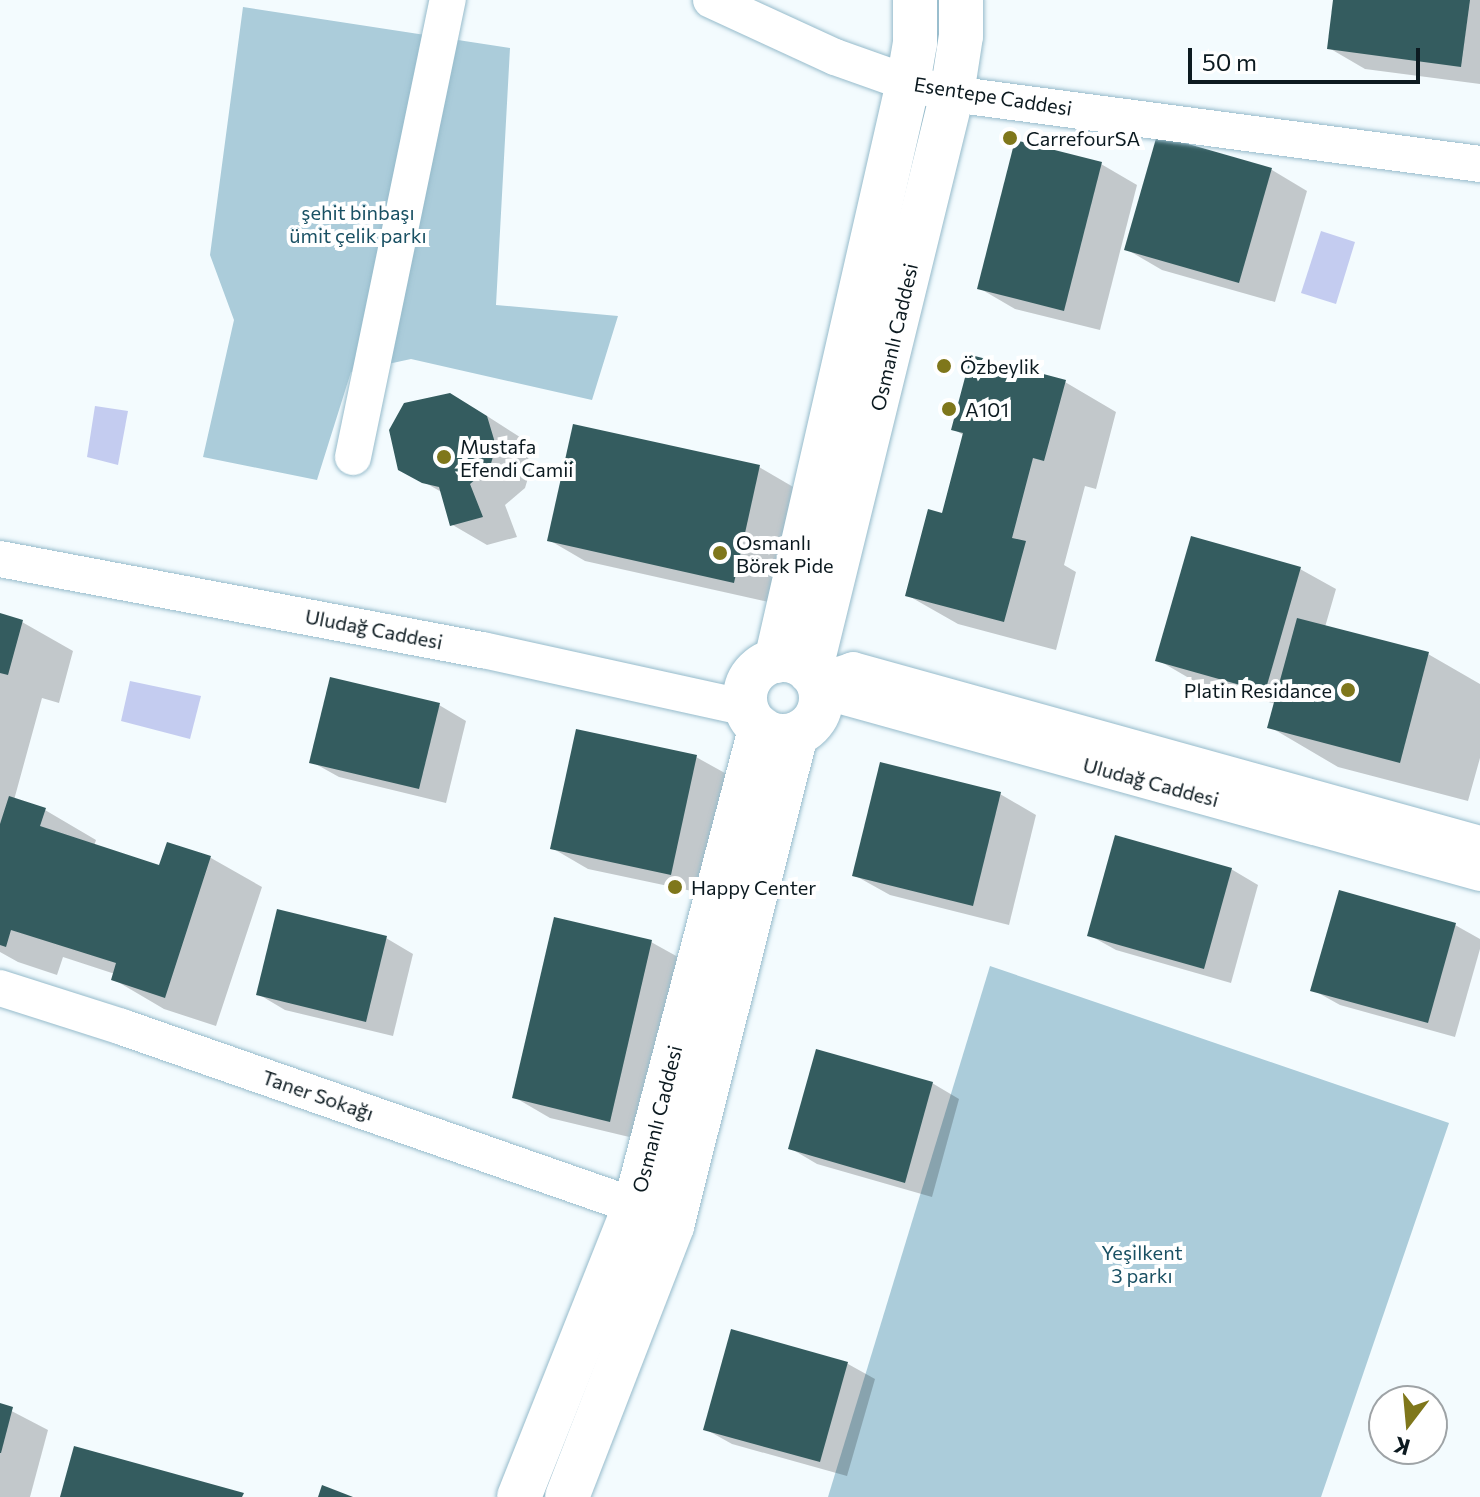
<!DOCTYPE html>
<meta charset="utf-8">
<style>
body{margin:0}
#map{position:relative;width:1480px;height:1497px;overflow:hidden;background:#f3fbfe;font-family:Commissioner,sans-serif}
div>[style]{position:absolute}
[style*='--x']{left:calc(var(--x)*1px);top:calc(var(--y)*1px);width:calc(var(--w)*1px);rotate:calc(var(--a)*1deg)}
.green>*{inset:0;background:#abccda}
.water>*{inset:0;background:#c4ccf0}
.shadow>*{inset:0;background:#0003}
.building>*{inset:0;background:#345c5f}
.roads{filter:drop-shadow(0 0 2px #96bbcb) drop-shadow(0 0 2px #96bbcb)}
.minor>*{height:36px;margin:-18px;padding:0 18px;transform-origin:18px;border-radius:18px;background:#fff}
.major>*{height:44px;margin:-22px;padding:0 22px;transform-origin:22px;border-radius:22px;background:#fff}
.major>.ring{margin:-22px;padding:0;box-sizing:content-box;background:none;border:44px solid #fff;border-radius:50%}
.dots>*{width:22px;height:22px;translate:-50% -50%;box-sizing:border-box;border:4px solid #fff;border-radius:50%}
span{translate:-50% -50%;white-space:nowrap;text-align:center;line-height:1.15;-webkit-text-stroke:8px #fff;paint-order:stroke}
.street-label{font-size:20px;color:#0c1a20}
.poi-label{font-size:20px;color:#0c1a20}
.left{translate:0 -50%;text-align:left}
.right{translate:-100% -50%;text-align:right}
.park-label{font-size:20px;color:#195063}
.north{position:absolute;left:1368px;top:1385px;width:80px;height:80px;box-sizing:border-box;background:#fff;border:2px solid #9ea3a6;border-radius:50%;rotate:196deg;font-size:22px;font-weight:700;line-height:32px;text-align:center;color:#0c1a20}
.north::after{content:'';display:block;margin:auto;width:28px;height:36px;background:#7f771b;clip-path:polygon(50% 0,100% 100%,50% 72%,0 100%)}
.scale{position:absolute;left:1188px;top:48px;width:232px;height:36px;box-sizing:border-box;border:4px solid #0c1a20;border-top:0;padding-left:10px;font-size:24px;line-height:28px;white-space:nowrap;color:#0c1a20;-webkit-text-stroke:6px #fff;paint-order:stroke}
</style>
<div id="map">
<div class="green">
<div style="clip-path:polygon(243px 7px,510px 48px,496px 305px,618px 316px,592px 400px,411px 359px,351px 372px,317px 480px,203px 457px,234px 320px,210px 255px)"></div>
<div style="clip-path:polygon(990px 966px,1449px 1123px,1321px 1497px,828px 1497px)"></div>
</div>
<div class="water">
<div style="clip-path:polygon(1321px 231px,1355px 242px,1336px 304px,1301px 293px)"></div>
<div style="clip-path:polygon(95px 406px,128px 411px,118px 465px,87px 457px)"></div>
<div style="clip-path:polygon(130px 681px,201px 696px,190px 739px,121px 721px)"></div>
</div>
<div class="shadow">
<div style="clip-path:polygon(1335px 0,1480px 0,1480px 84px,1365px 69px,1329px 48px)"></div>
<div style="clip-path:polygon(1158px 137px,1272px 170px,1307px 191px,1275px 302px,1162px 270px,1126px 249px)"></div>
<div style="clip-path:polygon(1101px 164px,1137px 185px,1100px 330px,1015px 309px,979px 288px)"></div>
<div style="clip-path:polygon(1065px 382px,1116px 412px,1096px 489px,1085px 486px,1064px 565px,1076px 572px,1056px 650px,958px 624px,907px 595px,943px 516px,965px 436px,953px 429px)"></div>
<div style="clip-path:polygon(487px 416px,523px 439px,531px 468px,525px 488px,505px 505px,517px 537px,487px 545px,451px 524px,443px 493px,400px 468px)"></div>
<div style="clip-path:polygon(759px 467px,795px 488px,769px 602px,585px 561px,549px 540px)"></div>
<div style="clip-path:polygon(1300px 569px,1336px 589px,1325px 627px,1428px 654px,1480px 684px,1480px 758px,1468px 801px,1338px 767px,1270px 727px,1276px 704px,1194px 681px,1158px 660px)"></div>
<div style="clip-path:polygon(0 616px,22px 622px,73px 651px,59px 703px,42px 698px,14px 800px,45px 810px,96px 840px,94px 846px,161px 867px,168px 844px,211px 858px,262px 887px,216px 1026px,164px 1009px,113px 979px,115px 974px,63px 957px,57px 975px,18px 962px,0 952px)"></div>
<div style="clip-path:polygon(439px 705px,466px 721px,446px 803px,339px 777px,312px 762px)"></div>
<div style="clip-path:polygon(696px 757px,732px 777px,706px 894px,588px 869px,552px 848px)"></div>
<div style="clip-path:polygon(1000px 794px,1036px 815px,1009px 925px,890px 895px,854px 875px)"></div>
<div style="clip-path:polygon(1231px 869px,1258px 885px,1231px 983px,1116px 950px,1089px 935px)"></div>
<div style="clip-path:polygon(1455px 925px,1480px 939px,1480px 949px,1455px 1037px,1340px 1005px,1313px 990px)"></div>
<div style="clip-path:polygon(386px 938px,413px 954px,393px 1036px,285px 1010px,258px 994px)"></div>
<div style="clip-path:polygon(651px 942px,687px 962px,646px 1141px,550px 1118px,514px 1097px)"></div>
<div style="clip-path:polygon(932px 1083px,959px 1099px,932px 1197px,817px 1164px,790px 1148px)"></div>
<div style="clip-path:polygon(732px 1331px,848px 1364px,875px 1379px,847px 1476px,732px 1444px,705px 1429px)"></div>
<div style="clip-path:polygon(0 1405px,48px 1430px,30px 1497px,0 1497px)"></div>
</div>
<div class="building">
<div style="clip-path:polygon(1333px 0,1470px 0,1461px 67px,1327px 49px)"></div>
<div style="clip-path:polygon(1157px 135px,1272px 168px,1239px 283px,1124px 250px)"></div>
<div style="clip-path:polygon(1015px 140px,1102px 162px,1064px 311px,977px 289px)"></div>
<div style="clip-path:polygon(971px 355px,1066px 380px,1044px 461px,1033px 458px,1012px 538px,1026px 541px,1004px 622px,905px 596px,928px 509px,942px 513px,963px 433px,951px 430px)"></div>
<div style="clip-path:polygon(450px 393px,487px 416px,496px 446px,490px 467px,470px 484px,483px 517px,450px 526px,439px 487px,422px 483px,398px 470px,389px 430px,404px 403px)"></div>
<div style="clip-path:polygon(573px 424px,760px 465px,734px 583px,547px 541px)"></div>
<div style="clip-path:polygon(1191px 536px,1301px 567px,1265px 692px,1155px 661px)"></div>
<div style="clip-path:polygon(0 613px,23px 620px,8px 675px,0 673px)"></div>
<div style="clip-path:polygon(1297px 618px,1429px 652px,1400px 763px,1267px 728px)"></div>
<div style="clip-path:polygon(330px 677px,440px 703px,419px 789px,309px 763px)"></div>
<div style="clip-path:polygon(576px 729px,697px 755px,671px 875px,550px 849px)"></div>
<div style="clip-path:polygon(880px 762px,1001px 792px,973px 906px,852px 876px)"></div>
<div style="clip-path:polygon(9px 796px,46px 808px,40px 826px,159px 865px,167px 842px,211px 856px,165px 998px,111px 980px,116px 963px,11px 930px,6px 947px,0 945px,0 824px)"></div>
<div style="clip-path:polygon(1115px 835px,1232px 868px,1204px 969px,1087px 936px)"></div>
<div style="clip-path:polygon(1339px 890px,1456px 923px,1428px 1023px,1310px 991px)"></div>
<div style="clip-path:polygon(277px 909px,387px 936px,366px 1022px,256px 995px)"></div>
<div style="clip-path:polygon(554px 917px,652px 940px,610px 1122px,512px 1098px)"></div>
<div style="clip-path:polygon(816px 1049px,933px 1082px,905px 1183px,788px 1149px)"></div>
<div style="clip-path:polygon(731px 1329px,848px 1362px,820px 1462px,703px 1430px)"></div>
<div style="clip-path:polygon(0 1403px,13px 1407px,1px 1453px,0 1453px)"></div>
<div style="clip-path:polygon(74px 1446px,244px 1493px,242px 1497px,60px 1497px)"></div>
<div style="clip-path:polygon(322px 1485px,353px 1497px,318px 1497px)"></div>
</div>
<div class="roads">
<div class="minor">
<div style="--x:711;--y:0;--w:136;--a:24.7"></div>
<div style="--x:835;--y:57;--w:77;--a:19.6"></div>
<div style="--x:908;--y:83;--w:45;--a:14"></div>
<div style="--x:952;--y:94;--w:533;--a:7.55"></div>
<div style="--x:353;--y:457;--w:467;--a:-78.3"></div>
<div style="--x:0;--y:559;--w:491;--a:10.7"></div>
<div style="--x:483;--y:650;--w:269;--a:12.4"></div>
<div style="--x:817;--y:682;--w:38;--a:-18"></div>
<div style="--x:853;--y:670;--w:651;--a:15.51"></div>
<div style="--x:821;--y:694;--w:20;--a:6"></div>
<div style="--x:841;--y:696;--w:663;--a:15.48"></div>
<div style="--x:0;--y:988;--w:128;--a:17.7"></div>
<div style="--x:122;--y:1027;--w:543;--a:19.24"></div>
</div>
<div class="major">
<div class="ring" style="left:745px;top:660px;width:32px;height:32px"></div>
<div style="--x:776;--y:661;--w:593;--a:-77.14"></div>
<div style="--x:908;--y:83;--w:41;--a:-80.1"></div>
<div style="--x:915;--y:43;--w:43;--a:-90"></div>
<div style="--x:810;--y:672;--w:595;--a:-76.2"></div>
<div style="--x:952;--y:94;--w:59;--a:-81.2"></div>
<div style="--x:961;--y:36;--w:36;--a:-90"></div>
<div style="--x:519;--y:1497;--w:313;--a:-68.3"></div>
<div style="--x:635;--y:1206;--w:494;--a:-75.3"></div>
<div style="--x:567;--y:1497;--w:291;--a:-68.8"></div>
<div style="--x:672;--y:1226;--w:507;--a:-75.85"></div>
</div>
</div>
<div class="dots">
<div style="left:1010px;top:138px;background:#7f771b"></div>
<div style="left:944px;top:366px;background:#7f771b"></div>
<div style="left:949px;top:409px;background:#7f771b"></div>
<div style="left:444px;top:457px;background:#7f771b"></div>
<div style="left:720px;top:553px;background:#7f771b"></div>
<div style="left:1348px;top:690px;background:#7f771b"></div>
<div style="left:675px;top:887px;background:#7f771b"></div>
</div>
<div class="street-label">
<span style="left:993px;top:96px;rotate:9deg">Esentepe Caddesi</span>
<span style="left:894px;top:337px;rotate:-77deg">Osmanlı Caddesi</span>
<span style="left:374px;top:629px;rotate:11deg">Uludağ Caddesi</span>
<span style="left:1151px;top:782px;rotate:15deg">Uludağ Caddesi</span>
<span style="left:318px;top:1095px;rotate:19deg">Taner Sokağı</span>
<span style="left:657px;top:1119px;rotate:-76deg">Osmanlı Caddesi</span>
</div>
<div class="poi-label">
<span class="left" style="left:1026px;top:138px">CarrefourSA</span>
<span class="left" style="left:960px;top:366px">Özbeylik</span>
<span class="left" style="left:965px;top:409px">A101</span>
<span class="left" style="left:460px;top:458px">Mustafa<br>Efendi Camii</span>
<span class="left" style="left:736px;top:554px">Osmanlı<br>Börek Pide</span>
<span class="right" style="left:1332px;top:690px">Platin Residance</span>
<span class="left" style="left:691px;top:887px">Happy Center</span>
</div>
<div class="park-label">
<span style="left:358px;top:224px">şehit binbaşı<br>ümit çelik parkı</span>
<span style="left:1142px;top:1264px">Yeşilkent<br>3 parkı</span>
</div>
<div class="north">K</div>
<div class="scale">50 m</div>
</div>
